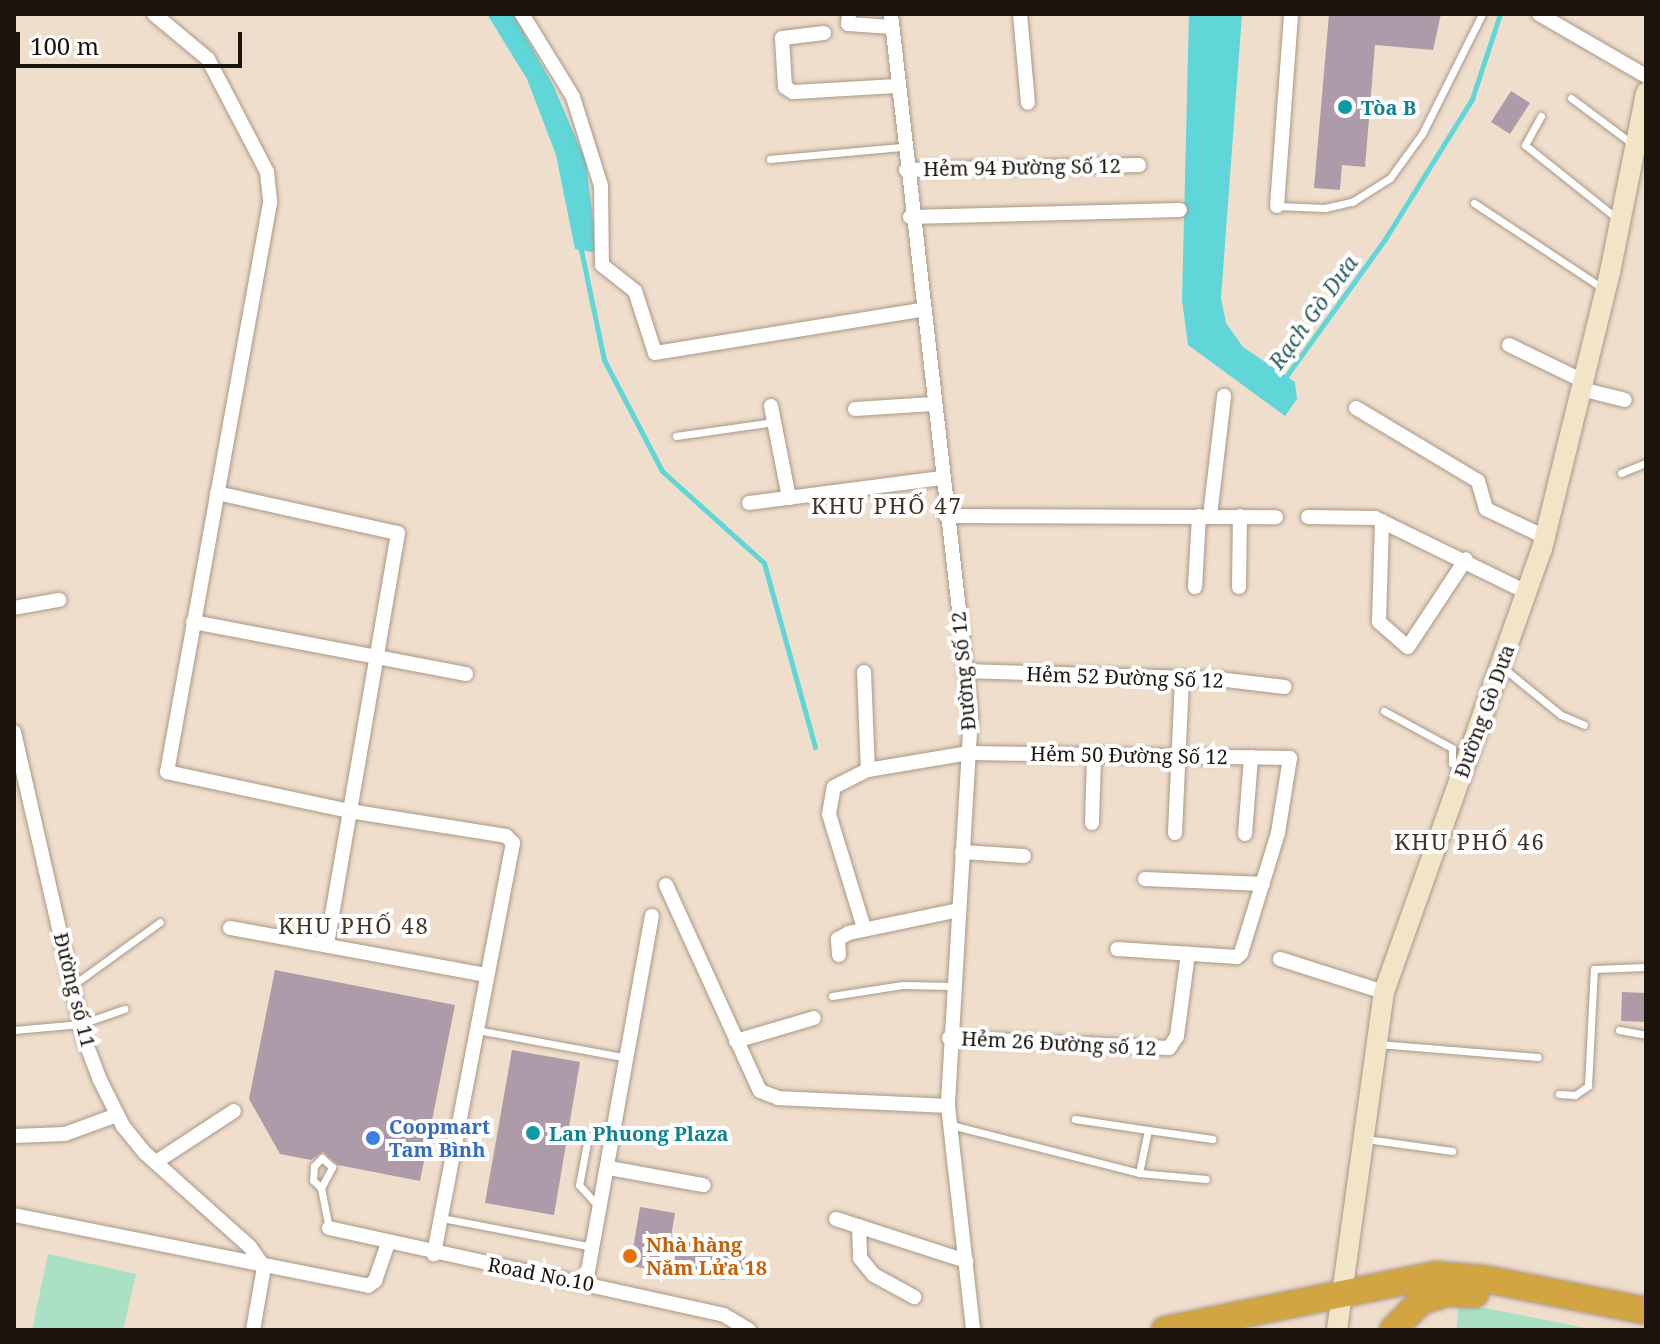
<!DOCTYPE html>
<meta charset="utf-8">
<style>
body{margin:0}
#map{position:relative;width:1660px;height:1344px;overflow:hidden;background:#f0decc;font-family:"Noto Serif",serif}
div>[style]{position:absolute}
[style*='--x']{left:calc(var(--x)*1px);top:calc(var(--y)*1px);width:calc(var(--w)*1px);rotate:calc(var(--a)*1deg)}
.green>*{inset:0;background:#aae1c4}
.water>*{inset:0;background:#60d6d9}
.stream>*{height:5px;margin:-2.5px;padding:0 2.5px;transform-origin:2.5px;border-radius:2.5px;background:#60d6d9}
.building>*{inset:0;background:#ae9baa}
.roads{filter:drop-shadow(0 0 2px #a99888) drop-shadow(0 0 2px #a99888)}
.lane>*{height:7px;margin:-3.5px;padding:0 3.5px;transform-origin:3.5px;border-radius:3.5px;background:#fff}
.street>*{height:14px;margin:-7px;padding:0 7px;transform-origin:7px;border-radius:7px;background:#fff}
.secondary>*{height:20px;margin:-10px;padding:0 10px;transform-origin:10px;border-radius:10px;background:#f2e4c6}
.highway>*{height:26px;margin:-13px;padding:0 13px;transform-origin:13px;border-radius:13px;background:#d2a542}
.dots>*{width:22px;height:22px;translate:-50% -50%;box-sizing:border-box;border:4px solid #fff;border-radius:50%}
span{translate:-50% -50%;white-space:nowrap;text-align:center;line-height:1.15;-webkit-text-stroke:8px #fff;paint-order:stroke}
.culture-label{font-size:20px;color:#0d838f;font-weight:700}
.left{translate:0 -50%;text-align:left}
.street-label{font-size:20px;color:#1a140d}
.shop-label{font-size:20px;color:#366cbe;font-weight:700}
.food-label{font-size:20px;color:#c56008;font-weight:700}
.water-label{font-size:22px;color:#2c5f60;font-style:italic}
.neighbourhood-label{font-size:22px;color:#413325;letter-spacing:2px}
.frame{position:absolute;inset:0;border:16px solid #1a140d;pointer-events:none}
.scale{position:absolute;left:16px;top:32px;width:226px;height:36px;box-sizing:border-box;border:4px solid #1a140d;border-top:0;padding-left:10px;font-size:24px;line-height:28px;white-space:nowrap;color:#1a140d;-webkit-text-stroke:6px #fff;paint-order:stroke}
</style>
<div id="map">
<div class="green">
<div style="clip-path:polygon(48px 1254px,136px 1274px,123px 1330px,32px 1330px)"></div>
<div style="clip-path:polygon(1459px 1305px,1475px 1306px,1597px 1330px,1456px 1330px)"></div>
</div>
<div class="water">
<div style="clip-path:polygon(487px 14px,513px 14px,554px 87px,586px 162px,597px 253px,575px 249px,556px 155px,527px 79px)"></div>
<div style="clip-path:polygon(1189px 14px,1242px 14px,1221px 298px,1226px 323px,1243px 347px,1295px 382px,1297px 399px,1285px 416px,1188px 345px,1182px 300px)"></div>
</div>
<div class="stream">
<div style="--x:580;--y:245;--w:117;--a:78.2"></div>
<div style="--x:604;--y:360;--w:125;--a:62.4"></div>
<div style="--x:662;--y:471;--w:137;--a:42"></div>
<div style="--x:764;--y:563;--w:191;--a:74.5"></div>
<div style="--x:1282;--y:382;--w:176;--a:-54.2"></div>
<div style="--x:1385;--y:239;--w:165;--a:-58.1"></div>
<div style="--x:1472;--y:99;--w:89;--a:-71.8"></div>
</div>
<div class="building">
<div style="clip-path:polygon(1329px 14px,1441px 14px,1433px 50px,1375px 45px,1365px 167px,1342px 165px,1340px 190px,1314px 188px)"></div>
<div style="clip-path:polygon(1511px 91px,1530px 103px,1510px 134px,1491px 122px)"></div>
<div style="clip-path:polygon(275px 970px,455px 1005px,420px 1181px,338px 1165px,323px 1152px,311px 1160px,280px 1154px,249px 1099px)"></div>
<div style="clip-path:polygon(1622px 992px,1646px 993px,1646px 1022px,1621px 1021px)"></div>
<div style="clip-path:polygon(512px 1050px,580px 1062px,554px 1215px,485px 1203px)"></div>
<div style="clip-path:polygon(640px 1207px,675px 1213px,671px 1237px,745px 1255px,743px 1270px,727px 1267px,725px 1280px,630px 1266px)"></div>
</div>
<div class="roads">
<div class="lane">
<div style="--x:1571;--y:98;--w:79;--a:36.7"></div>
<div style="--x:1541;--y:116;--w:33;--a:119"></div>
<div style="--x:1525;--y:145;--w:120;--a:38.6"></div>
<div style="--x:770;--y:159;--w:134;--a:-5.2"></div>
<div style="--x:1474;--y:203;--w:156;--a:33.5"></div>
<div style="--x:1277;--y:206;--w:48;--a:2.4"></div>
<div style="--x:1325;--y:208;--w:28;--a:-13"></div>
<div style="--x:1352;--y:202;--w:45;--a:-32.3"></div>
<div style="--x:1390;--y:178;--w:54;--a:-54"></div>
<div style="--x:1422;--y:134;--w:134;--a:-63.4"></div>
<div style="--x:676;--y:436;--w:99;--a:-8.1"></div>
<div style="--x:1621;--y:473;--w:27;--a:-22"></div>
<div style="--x:1502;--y:667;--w:76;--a:39.1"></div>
<div style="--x:1561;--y:715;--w:25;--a:23"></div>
<div style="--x:1384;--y:711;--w:77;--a:28.6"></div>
<div style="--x:1452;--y:748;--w:15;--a:90"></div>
<div style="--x:1452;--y:763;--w:11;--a:34"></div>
<div style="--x:73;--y:985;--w:107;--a:-35.9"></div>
<div style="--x:832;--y:996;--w:71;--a:-8.9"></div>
<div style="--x:902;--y:985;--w:50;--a:1.1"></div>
<div style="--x:14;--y:1030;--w:67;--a:-5.1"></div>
<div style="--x:81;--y:1024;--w:46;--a:-19.2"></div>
<div style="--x:477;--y:1030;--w:154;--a:10.5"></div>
<div style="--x:1619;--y:1030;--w:27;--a:10"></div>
<div style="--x:1378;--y:1044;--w:160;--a:4.7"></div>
<div style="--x:1559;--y:1094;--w:16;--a:4"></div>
<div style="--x:1575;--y:1095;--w:16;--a:-35"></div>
<div style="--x:1588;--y:1086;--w:117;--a:-87.1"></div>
<div style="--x:1594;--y:969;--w:52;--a:-2.2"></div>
<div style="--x:951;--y:1125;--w:194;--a:14.3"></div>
<div style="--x:1139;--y:1173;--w:44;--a:-78.2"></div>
<div style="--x:1148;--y:1130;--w:74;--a:-171.4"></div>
<div style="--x:1148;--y:1130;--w:65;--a:8"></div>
<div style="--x:1366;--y:1139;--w:87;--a:7.9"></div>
<div style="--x:1139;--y:1173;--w:67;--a:5.1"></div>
<div style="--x:321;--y:1188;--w:24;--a:-62"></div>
<div style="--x:332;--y:1167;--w:13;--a:-138"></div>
<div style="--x:322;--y:1158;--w:11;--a:135"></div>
<div style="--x:314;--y:1166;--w:14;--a:94"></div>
<div style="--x:313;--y:1180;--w:11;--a:45"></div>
<div style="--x:321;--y:1188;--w:41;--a:78.7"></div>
<div style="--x:598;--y:1206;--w:28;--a:-132"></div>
<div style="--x:579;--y:1185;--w:48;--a:-79.2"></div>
<div style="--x:588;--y:1138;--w:31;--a:-29"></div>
<div style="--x:442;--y:1218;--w:154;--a:10.9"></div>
</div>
<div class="street">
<div style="--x:154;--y:14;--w:70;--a:39.8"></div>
<div style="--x:208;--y:59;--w:127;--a:62.4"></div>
<div style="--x:267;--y:172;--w:31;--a:84"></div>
<div style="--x:270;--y:203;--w:578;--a:100.26"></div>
<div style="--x:167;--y:772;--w:186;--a:12.1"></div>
<div style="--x:349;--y:811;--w:159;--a:9"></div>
<div style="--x:506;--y:836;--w:10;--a:45"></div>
<div style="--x:513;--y:843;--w:419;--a:100.9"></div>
<div style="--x:522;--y:14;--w:97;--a:58.4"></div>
<div style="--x:573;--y:97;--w:93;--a:72.5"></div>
<div style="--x:601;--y:186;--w:79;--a:89.3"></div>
<div style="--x:602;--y:265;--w:42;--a:38.2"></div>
<div style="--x:635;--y:291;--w:65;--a:72.1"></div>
<div style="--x:655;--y:353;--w:269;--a:-9.2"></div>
<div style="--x:849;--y:14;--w:10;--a:96"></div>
<div style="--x:848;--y:24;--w:44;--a:3.9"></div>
<div style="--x:891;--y:14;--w:706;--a:83.49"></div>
<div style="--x:971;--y:715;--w:392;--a:93.4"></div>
<div style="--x:948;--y:1106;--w:225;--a:83.6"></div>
<div style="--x:1020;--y:14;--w:89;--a:84.9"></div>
<div style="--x:1539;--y:14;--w:124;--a:30.1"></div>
<div style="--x:824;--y:33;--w:42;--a:173.2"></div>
<div style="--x:782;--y:38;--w:49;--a:86.5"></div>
<div style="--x:785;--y:87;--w:9;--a:32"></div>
<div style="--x:793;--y:92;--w:105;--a:-3.3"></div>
<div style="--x:906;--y:170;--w:233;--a:-1.2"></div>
<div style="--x:1277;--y:206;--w:193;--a:-85.8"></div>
<div style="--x:910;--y:217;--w:270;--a:-1.5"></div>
<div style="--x:1509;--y:345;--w:82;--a:25.9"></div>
<div style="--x:1581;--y:389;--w:45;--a:14"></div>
<div style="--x:771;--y:406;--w:94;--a:78.9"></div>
<div style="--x:1356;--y:408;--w:142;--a:30.9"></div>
<div style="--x:1478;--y:481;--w:29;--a:74"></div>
<div style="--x:1486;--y:509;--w:65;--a:25.4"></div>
<div style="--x:855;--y:409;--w:78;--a:-3.7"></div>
<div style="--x:217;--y:493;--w:185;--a:12.5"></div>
<div style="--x:398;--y:533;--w:418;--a:99.8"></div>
<div style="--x:749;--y:503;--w:195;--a:-7.4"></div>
<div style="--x:946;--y:516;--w:330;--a:0.2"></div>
<div style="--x:1210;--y:516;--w:121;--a:-83.3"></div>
<div style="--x:1308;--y:517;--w:67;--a:0.9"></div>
<div style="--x:1375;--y:518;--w:168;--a:26.1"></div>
<div style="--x:1382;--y:521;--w:101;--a:91.7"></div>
<div style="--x:1379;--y:622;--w:38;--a:41"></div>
<div style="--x:1408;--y:647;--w:105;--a:-56.6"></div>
<div style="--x:1195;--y:587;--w:71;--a:-86.8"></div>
<div style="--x:1239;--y:587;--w:71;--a:-89.2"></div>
<div style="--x:14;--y:608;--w:46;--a:-10.1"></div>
<div style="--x:193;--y:622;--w:278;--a:10.8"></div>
<div style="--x:965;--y:671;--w:253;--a:1.8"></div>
<div style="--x:1218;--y:679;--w:67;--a:6.8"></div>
<div style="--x:864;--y:672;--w:98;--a:87.7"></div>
<div style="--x:14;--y:732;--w:317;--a:77.1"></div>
<div style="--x:85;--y:1041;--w:40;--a:69"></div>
<div style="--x:99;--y:1078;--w:54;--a:63.4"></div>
<div style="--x:123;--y:1126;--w:35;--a:51"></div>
<div style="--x:145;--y:1153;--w:141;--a:41.8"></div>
<div style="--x:250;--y:1247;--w:24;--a:55"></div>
<div style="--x:264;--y:1267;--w:64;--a:99.9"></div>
<div style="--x:1092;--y:823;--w:67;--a:-88.3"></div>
<div style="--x:1175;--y:833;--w:155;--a:-87.4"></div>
<div style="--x:1245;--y:834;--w:77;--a:-85.5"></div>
<div style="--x:962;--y:852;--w:62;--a:3.7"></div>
<div style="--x:1145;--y:879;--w:118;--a:2.4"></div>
<div style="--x:666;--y:885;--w:226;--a:65.5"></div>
<div style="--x:760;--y:1091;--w:19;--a:21"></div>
<div style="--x:778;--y:1098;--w:170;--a:2.7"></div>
<div style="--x:230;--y:928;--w:261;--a:10.4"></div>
<div style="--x:864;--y:928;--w:119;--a:-107.1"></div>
<div style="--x:829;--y:814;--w:27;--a:-80"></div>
<div style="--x:834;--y:787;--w:38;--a:-27"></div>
<div style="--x:868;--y:770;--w:102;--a:-9.6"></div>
<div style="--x:969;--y:753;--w:321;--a:0.9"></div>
<div style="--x:1290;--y:758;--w:76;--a:99.1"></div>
<div style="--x:1278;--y:833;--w:126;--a:107.1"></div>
<div style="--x:1241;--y:953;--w:6;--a:135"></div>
<div style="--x:1237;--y:957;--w:120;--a:-176.2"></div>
<div style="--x:839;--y:955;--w:16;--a:-94"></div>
<div style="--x:838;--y:939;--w:13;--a:-29"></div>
<div style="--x:849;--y:933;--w:112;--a:-11.8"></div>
<div style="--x:1280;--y:959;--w:109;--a:17.6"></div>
<div style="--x:949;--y:1038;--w:220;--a:2.6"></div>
<div style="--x:1169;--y:1048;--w:14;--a:-56"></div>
<div style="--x:1177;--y:1036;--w:83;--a:-82.4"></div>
<div style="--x:736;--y:1041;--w:81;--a:-16.4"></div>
<div style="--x:14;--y:1136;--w:51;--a:-2.2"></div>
<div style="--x:65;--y:1134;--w:55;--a:-20.1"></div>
<div style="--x:156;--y:1162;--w:93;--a:-33.2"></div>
<div style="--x:609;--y:1168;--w:96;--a:10.3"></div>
<div style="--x:14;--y:1215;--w:361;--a:11.3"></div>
<div style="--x:368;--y:1286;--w:9;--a:-36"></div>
<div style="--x:375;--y:1281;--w:40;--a:-71.1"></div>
<div style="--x:836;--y:1219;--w:137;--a:17.9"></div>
<div style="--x:859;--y:1226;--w:32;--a:88"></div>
<div style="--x:860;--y:1258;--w:22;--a:51"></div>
<div style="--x:874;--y:1275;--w:46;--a:28.8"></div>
<div style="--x:329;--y:1228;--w:404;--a:12.4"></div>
<div style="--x:724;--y:1315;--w:29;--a:31"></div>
<div style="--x:586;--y:1282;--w:372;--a:-79.8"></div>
</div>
<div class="secondary">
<div style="--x:1337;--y:1330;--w:341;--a:-82.1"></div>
<div style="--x:1384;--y:992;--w:470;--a:-70.4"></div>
<div style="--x:1542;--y:549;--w:285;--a:-76.2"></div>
<div style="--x:1610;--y:272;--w:183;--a:-78.6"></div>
</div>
<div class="highway">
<div style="--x:1165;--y:1330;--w:277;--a:-11.5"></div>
<div style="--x:1436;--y:1275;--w:49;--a:4.7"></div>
<div style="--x:1485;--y:1279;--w:164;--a:11.2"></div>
<div style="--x:1393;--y:1330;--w:40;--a:-46"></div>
<div style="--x:1421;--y:1301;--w:27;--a:-17"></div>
<div style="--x:1447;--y:1293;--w:28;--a:2"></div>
</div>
</div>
<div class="dots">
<div style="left:1345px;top:107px;background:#0f9aa8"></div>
<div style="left:533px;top:1133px;background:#0f9aa8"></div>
<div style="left:373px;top:1138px;background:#3f7fe0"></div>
<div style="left:630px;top:1256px;background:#e8710a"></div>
</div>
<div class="culture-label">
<span class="left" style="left:1361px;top:107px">Tòa B</span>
<span class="left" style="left:549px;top:1133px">Lan Phuong Plaza</span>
</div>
<div class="street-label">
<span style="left:1022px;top:167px;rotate:-1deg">Hẻm 94 Đường Số 12</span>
<span style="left:963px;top:671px;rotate:-95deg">Đường Số 12</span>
<span style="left:1125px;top:677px;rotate:2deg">Hẻm 52 Đường Số 12</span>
<span style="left:1484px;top:711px;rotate:-70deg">Đường Gò Dưa</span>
<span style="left:1129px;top:755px;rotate:1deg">Hẻm 50 Đường Số 12</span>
<span style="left:75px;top:990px;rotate:76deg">Đường số 11</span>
<span style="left:1059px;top:1043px;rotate:3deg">Hẻm 26 Đường số 12</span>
<span style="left:541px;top:1274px;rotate:11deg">Road No.10</span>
</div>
<div class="shop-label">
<span class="left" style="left:389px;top:1138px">Coopmart<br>Tam Bình</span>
</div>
<div class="food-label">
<span class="left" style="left:646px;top:1256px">Nhà hàng<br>Năm Lửa 18</span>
</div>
<div class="water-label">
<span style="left:1313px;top:312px;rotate:-54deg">Rạch Gò Dưa</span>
</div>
<div class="neighbourhood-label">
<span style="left:887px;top:506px">KHU PHỐ 47</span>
<span style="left:1470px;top:842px">KHU PHỐ 46</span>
<span style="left:354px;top:926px">KHU PHỐ 48</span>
</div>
<div class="frame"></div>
<div class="scale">100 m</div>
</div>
